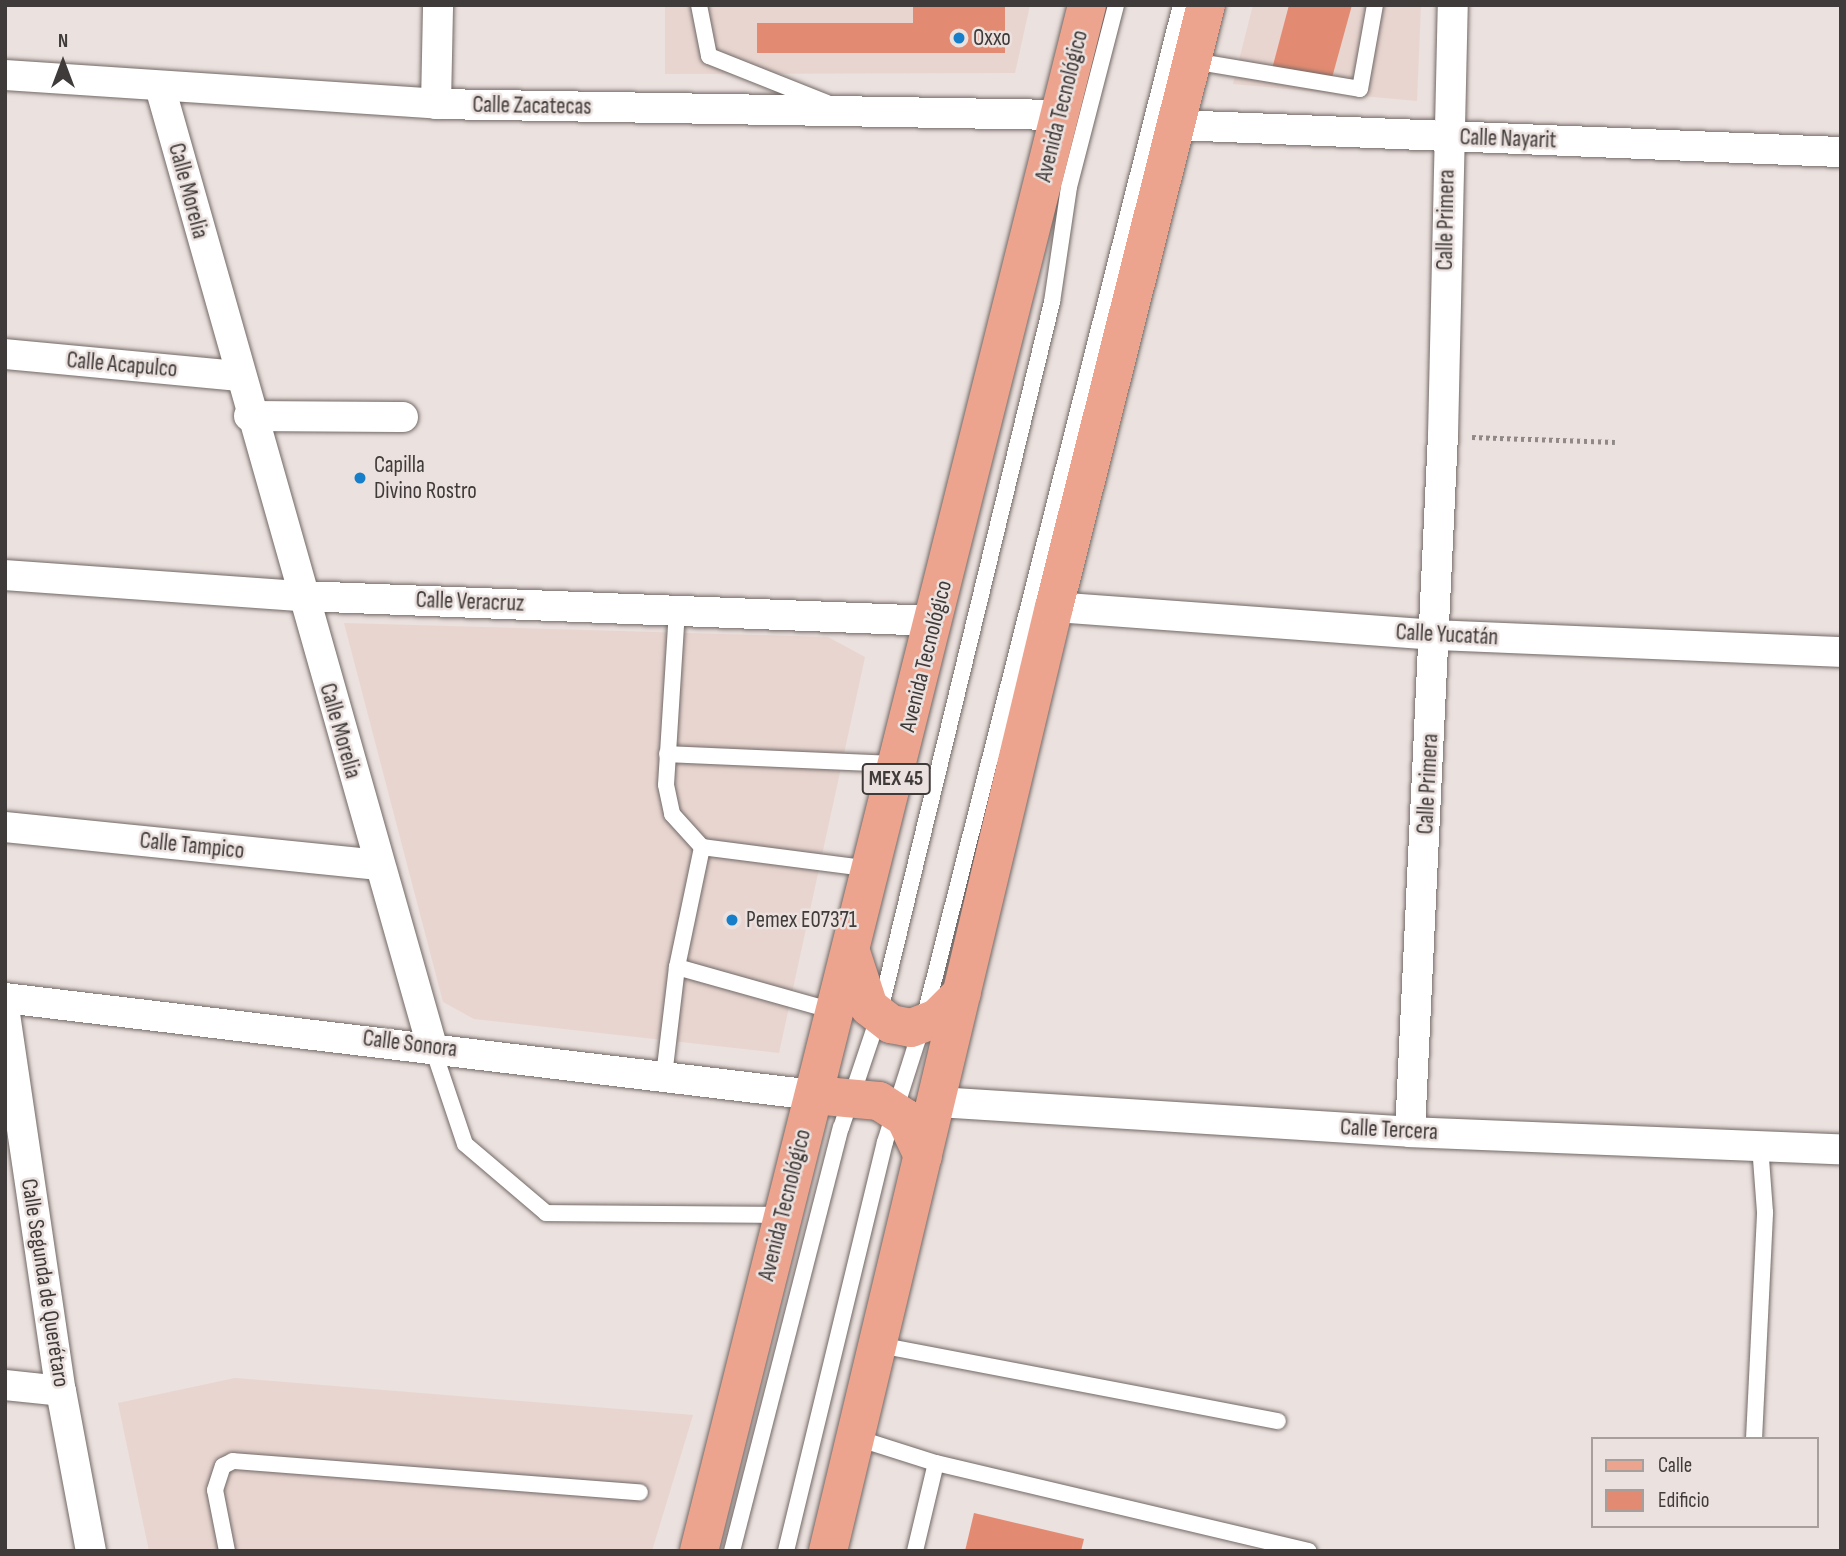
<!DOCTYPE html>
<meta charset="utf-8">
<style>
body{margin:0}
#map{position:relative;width:1846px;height:1556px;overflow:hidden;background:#ebe1de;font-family:"Sofia Sans Condensed",sans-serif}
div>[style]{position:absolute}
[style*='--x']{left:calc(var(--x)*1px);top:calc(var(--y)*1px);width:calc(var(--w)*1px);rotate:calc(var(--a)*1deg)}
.built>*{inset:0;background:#e8d5d0}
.building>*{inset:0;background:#e28b72}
.path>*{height:4.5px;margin-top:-2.25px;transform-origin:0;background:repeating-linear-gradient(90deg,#908987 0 3.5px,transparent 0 7px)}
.roads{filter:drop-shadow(0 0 2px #726966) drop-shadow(0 0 2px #726966)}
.lane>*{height:16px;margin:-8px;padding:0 8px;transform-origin:8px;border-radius:8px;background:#fff}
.street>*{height:30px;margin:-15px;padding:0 15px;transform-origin:15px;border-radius:15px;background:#fff}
.primary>*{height:38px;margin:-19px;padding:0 19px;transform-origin:19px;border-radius:19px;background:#eca48f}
.dots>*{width:19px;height:19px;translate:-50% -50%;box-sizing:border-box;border:4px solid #ebe1de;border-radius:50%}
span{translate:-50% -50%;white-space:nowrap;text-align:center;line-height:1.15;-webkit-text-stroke:5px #ebe1de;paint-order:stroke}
.shield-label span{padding:2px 5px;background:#ebe1de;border:2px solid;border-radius:5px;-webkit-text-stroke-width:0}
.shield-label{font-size:21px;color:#3f3b3a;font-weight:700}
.poi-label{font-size:23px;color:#3f3b3a}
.left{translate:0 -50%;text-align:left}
.street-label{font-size:23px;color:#3f3b3a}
.frame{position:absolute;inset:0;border:7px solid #3f3b3a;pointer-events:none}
.legend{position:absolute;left:1591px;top:1437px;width:228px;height:91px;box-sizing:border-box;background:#ebe1de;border:2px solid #a69f9c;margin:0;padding:9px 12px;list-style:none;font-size:21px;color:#3f3b3a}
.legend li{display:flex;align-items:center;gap:14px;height:35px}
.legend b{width:35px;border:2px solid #a69f9c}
.north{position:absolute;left:28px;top:28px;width:70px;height:70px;-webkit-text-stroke:5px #ebe1de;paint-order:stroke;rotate:0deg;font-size:19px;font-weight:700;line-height:28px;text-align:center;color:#3f3b3a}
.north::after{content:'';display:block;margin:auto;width:24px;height:32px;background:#3f3b3a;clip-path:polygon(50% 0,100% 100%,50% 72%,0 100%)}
</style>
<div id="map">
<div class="built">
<div style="clip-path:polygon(665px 5px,1030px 5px,1015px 73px,665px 74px)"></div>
<div style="clip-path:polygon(1253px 5px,1421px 5px,1417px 101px,1233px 84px)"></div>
<div style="clip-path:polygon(344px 623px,828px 637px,865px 657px,779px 1053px,474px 1019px,443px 1002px)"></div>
<div style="clip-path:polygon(235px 1378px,693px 1415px,652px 1551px,149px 1551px,118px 1403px)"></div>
</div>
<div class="building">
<div style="clip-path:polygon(913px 5px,1005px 5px,1005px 53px,757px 53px,757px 23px,913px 23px)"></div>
<div style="clip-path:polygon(1289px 5px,1352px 5px,1330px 85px,1272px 69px)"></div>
<div style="clip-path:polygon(974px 1513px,1084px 1539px,1081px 1551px,965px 1551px)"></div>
</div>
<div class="path">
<div style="--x:1472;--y:437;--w:143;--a:2"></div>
</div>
<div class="roads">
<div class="lane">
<div style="--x:699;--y:5;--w:52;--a:78.9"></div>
<div style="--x:709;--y:56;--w:127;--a:21.7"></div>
<div style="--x:1193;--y:61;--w:169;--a:9.5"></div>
<div style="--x:1360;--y:89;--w:85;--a:-79.9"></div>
<div style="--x:677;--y:610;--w:175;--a:93.6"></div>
<div style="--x:666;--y:785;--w:30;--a:78"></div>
<div style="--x:672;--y:814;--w:45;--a:47.7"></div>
<div style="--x:702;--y:847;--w:170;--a:7.4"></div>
<div style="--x:667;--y:754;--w:231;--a:2.5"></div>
<div style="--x:677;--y:967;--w:163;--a:15.7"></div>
<div style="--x:432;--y:1046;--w:103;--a:71.4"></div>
<div style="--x:465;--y:1144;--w:106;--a:40.4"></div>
<div style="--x:546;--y:1213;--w:235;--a:0.5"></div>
<div style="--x:664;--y:1076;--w:110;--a:-83.2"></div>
<div style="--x:677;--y:967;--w:123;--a:-78.2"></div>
<div style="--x:879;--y:1345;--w:406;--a:10.8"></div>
<div style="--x:857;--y:1438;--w:83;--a:17.6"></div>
<div style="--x:936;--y:1463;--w:383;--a:13.3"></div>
<div style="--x:1754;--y:1439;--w:227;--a:-87.2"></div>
<div style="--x:1765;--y:1212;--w:66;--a:-94.3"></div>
<div style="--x:227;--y:1551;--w:62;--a:-101.1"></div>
<div style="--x:215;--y:1490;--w:25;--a:-72"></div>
<div style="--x:223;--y:1466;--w:11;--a:-27"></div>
<div style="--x:233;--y:1461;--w:408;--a:4.4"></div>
<div style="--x:732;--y:1551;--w:437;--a:-75.6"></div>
<div style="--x:841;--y:1128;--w:119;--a:-71.4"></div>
<div style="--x:879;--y:1015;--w:734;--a:-76.36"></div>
<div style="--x:1052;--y:302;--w:116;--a:-81.6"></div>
<div style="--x:1069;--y:187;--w:188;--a:-75.5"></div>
<div style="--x:786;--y:1551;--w:421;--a:-76.4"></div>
<div style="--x:885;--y:1142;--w:125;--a:-72.3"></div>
<div style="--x:923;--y:1023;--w:1050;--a:-75.78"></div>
<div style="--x:915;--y:1551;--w:90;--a:-76.6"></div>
</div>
<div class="street">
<div style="--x:5;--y:75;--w:432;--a:3.8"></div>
<div style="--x:436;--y:104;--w:623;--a:1.01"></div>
<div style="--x:160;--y:87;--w:997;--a:74.17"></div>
<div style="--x:436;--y:104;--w:99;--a:-88.8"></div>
<div style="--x:1176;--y:125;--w:666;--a:2.33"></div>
<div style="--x:5;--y:354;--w:234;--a:5.4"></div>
<div style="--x:249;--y:416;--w:154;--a:0.4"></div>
<div style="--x:5;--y:575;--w:297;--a:4.1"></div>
<div style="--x:301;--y:596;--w:634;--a:2.26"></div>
<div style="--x:1054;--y:607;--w:382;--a:4.2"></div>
<div style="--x:1435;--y:635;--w:406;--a:2.4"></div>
<div style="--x:5;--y:827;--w:376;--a:5.8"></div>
<div style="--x:5;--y:998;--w:815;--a:6.84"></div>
<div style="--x:5;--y:1014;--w:381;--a:81.6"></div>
<div style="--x:61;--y:1391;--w:163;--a:79.4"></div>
<div style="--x:937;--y:1102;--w:474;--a:3.6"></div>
<div style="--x:1410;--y:1132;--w:431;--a:2.3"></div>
<div style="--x:1410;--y:1132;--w:697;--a:-87.29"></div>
<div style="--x:1443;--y:436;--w:431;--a:-88.7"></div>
<div style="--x:5;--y:1385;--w:56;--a:6.1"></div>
</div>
<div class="primary">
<div style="--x:851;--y:952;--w:58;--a:71.9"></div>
<div style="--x:869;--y:1007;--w:28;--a:38"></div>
<div style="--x:891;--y:1024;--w:20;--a:11"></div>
<div style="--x:911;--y:1028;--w:28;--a:-21"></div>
<div style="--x:937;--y:1018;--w:35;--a:-45"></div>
<div style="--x:814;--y:1095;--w:65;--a:5.3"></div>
<div style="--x:879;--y:1101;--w:31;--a:33"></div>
<div style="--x:905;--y:1118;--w:42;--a:64.7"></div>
<div style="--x:699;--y:1551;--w:1594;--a:-75.91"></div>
<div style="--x:828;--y:1551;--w:971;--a:-76.54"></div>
<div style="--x:1054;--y:607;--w:621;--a:-75.83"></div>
</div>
</div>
<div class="dots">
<div style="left:959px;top:38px;background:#177fca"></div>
<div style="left:360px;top:478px;background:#177fca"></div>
<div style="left:732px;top:920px;background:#177fca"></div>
</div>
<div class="shield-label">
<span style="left:896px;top:779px">MEX 45</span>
</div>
<div class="poi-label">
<span class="left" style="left:973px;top:38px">Oxxo</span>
<span class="left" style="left:374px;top:478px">Capilla<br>Divino Rostro</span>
<span class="left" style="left:746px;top:920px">Pemex E07371</span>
</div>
<div class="street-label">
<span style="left:532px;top:106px;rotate:1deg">Calle Zacatecas</span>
<span style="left:1062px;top:106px;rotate:-76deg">Avenida Tecnológico</span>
<span style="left:1508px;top:139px;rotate:2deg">Calle Nayarit</span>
<span style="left:188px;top:191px;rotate:75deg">Calle Morelia</span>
<span style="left:1446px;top:220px;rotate:-89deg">Calle Primera</span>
<span style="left:122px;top:365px;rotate:5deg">Calle Acapulco</span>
<span style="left:470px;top:602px;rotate:2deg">Calle Veracruz</span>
<span style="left:1447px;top:635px;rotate:3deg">Calle Yucatán</span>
<span style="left:926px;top:656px;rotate:-76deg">Avenida Tecnológico</span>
<span style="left:340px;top:731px;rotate:74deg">Calle Morelia</span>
<span style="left:1428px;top:784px;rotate:-87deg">Calle Primera</span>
<span style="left:192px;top:846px;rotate:6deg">Calle Tampico</span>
<span style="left:410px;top:1044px;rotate:7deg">Calle Sonora</span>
<span style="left:1389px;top:1130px;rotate:3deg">Calle Tercera</span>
<span style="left:785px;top:1205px;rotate:-76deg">Avenida Tecnológico</span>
<span style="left:45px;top:1283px;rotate:81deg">Calle Segunda de Querétaro</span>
</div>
<div class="frame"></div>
<ul class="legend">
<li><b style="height:9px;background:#eca48f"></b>Calle</li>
<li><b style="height:19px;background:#e28b72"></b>Edificio</li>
</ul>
<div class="north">N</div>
</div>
